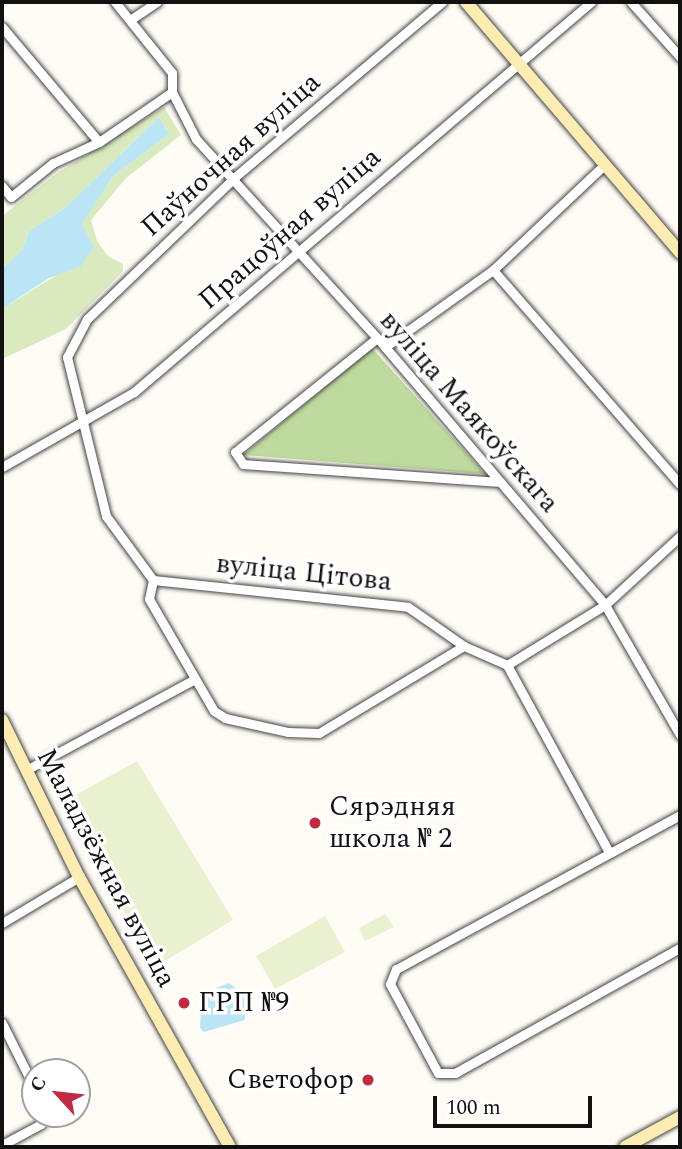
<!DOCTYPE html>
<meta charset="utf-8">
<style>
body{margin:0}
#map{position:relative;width:682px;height:1149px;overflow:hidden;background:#fffcf5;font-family:Spectral,serif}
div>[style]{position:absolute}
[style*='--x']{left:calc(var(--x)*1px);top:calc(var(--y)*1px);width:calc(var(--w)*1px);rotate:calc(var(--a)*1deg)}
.green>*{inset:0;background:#d9eabe}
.forest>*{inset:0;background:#bfda9e}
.pitch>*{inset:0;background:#e9f1d0}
.water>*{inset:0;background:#bbe5f5}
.roads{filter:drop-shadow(0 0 2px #444) drop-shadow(0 0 2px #444)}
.street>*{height:9px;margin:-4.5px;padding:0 4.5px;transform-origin:4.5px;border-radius:4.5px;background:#fff}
.secondary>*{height:12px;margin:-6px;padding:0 6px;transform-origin:6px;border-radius:6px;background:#fdedb2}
.dots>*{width:19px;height:19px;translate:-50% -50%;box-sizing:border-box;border:4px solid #fff;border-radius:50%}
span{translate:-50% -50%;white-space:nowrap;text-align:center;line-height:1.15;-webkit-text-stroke:7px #fff;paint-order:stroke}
.street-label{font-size:28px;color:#111}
.poi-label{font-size:28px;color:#111}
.left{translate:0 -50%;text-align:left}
.right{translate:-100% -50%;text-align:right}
.frame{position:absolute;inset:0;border:4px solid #111;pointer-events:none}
.north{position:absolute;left:21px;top:1058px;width:70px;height:70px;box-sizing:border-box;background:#fff;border:2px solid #a0a0a0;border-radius:50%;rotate:297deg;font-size:19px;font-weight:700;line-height:28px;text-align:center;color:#111}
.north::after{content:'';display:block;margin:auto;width:24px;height:32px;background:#bf2b40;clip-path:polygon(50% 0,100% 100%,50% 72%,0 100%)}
.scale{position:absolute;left:433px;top:1096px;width:159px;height:32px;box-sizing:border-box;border:4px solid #111;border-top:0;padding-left:9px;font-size:21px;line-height:24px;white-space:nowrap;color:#111;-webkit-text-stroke:5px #fff;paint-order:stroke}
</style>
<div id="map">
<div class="green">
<div style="clip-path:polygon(164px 107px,181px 135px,126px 178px,91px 220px,97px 241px,108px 256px,123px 264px,123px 271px,66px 329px,2px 359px,2px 309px,87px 256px,94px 247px,81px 224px,112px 177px,169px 134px,159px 117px,65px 208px,29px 231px,22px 250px,2px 269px,2px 216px,56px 174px)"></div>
</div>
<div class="forest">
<div style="clip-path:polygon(372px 348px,485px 474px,243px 455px)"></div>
</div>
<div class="pitch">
<div style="clip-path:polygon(137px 761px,233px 920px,155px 967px,63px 802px)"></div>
<div style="clip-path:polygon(385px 914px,394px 927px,365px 941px,359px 928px)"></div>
<div style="clip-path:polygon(325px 916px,345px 952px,275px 989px,256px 956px)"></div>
</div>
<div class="water">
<div style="clip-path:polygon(159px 117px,169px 134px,112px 177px,82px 224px,94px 247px,81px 266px,49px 278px,2px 309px,2px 269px,22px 250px,29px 231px,65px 208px)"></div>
<div style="clip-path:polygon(229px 983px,245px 995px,245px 1020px,204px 1032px,200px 1028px,201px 1009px,208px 991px)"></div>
</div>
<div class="roads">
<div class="street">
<div style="--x:115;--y:2;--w:91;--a:51.2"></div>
<div style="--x:172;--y:73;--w:19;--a:90"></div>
<div style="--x:172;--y:92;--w:53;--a:62.9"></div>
<div style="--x:196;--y:139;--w:281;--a:47.7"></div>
<div style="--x:385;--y:347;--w:339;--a:49.5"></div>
<div style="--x:605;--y:605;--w:150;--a:60"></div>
<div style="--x:442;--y:2;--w:271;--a:139.8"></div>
<div style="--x:235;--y:177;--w:205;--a:136.2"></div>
<div style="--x:87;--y:319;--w:43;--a:117.8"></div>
<div style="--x:67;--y:357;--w:164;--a:76.2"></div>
<div style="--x:106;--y:516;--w:79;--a:53.7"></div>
<div style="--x:153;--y:580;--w:256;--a:6"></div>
<div style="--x:408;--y:607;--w:68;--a:34.9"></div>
<div style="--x:464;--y:646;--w:47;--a:23.8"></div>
<div style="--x:507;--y:665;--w:213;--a:61.4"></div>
<div style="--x:631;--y:2;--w:74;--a:48.3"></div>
<div style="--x:130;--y:20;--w:32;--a:-34"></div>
<div style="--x:2;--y:27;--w:150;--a:49.9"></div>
<div style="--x:99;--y:142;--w:88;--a:-34.4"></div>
<div style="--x:2;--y:186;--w:14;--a:51"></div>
<div style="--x:11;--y:197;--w:54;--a:-39"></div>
<div style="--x:53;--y:163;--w:51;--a:-24.5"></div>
<div style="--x:493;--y:270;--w:284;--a:48.9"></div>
<div style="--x:377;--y:338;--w:182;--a:141.2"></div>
<div style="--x:235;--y:452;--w:14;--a:56"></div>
<div style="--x:243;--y:464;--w:257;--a:4"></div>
<div style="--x:385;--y:347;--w:133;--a:-35.5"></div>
<div style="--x:493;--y:270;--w:153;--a:-43.4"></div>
<div style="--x:2;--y:467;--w:152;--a:-29.6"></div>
<div style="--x:134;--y:392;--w:601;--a:-40.48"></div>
<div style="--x:153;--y:580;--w:19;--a:102"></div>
<div style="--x:149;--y:599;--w:129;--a:59.9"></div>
<div style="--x:214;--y:711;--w:13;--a:32"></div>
<div style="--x:225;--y:718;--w:65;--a:12.5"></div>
<div style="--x:288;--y:732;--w:31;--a:2"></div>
<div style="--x:319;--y:733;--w:169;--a:-31"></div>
<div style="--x:507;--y:665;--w:115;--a:-31.5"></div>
<div style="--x:605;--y:605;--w:102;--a:-42.6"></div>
<div style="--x:26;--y:770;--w:190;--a:-28.3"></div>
<div style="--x:680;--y:815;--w:323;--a:151.5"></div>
<div style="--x:396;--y:969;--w:16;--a:112"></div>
<div style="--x:390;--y:984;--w:101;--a:61.7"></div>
<div style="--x:438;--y:1073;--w:17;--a:0"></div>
<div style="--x:455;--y:1073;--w:257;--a:-29.1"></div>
<div style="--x:2;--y:923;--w:90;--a:-30.9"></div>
<div style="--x:2;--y:1023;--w:74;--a:63.4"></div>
<div style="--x:2;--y:1145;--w:44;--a:-28.3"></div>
<div style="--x:41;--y:1124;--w:10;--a:-73"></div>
</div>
<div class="secondary">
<div style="--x:466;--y:2;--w:330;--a:49.5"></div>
<div style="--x:2;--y:720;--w:175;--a:63.9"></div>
<div style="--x:79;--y:877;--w:309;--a:60.8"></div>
<div style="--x:625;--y:1147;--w:63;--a:-28.6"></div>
</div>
</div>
<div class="dots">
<div style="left:315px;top:823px;background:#bf2b40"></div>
<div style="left:184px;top:1003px;background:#bf2b40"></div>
<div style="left:368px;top:1080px;background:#bf2b40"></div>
</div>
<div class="street-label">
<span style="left:231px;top:155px;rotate:-42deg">Паўночная вуліца</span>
<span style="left:290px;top:229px;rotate:-41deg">Працоўная вуліца</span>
<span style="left:469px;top:412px;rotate:49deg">вуліца Маякоўскага</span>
<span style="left:304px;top:573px;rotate:6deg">вуліца Цітова</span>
<span style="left:106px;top:868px;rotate:62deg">Маладзёжная вуліца</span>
</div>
<div class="poi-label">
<span class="left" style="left:329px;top:823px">Сярэдняя<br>школа № 2</span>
<span class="left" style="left:198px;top:1003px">ГРП №9</span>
<span class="right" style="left:354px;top:1080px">Светофор</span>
</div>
<div class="frame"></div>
<div class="north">С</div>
<div class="scale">100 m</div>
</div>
